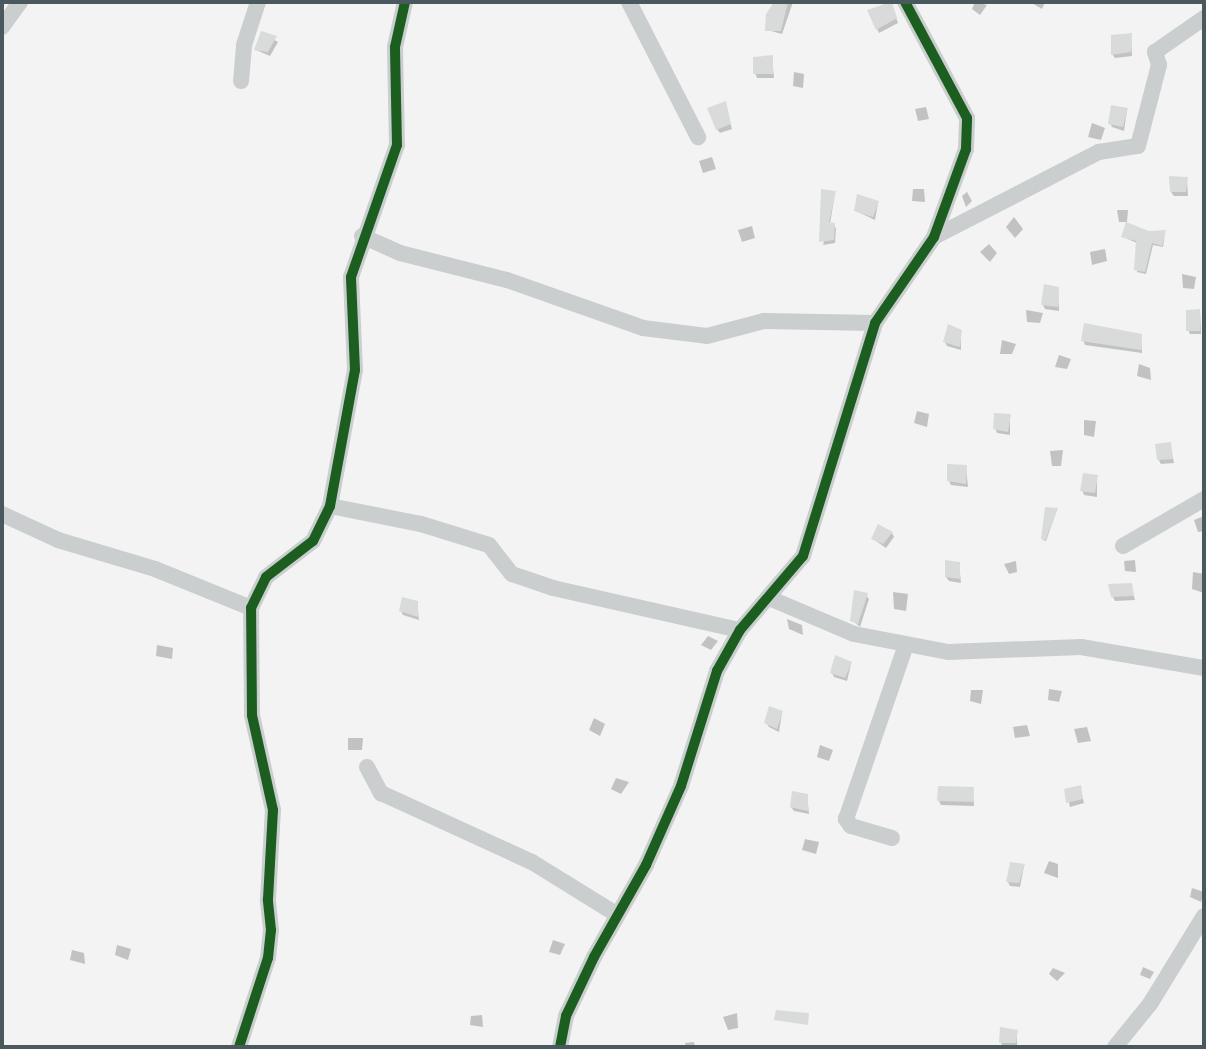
<!DOCTYPE html>
<style>
body{margin:0}
#map{position:relative;width:1206px;height:1049px;overflow:hidden;background:#f3f3f3;font-family:"Noto Sans",sans-serif}
div>[style]{position:absolute}
[style*='--x']{left:calc(var(--x)*1px);top:calc(var(--y)*1px);width:calc(var(--w)*1px);rotate:calc(var(--a)*1deg)}
.shadow>*{inset:0;background:#0003}
.building>*{inset:0;background:#d9dbdb}
.street>*{height:16px;margin:-8px;padding:0 8px;transform-origin:8px;border-radius:8px;background:#cacece}
.cycleway>*{height:10px;margin:-5px;padding:0 5px;transform-origin:5px;border-radius:5px;background:#1b5e20}
span{translate:-50% -50%;white-space:nowrap;text-align:center;line-height:1.15;-webkit-text-stroke:7px #fff;paint-order:stroke}
.frame{position:absolute;inset:0;border:4px solid #4a595e;pointer-events:none}
</style>
<div id="map">
<div class="shadow">
<div style="clip-path:polygon(775px 2px,793px 2px,782px 34px,767px 30px)"></div>
<div style="clip-path:polygon(890px 2px,898px 23px,879px 33px,869px 11px)"></div>
<div style="clip-path:polygon(975px 2px,987px 5px,980px 15px,972px 9px)"></div>
<div style="clip-path:polygon(1030px 2px,1045px 2px,1042px 9px)"></div>
<div style="clip-path:polygon(262px 33px,278px 42px,270px 56px,256px 50px)"></div>
<div style="clip-path:polygon(1131px 34px,1132px 56px,1115px 58px,1112px 54px)"></div>
<div style="clip-path:polygon(772px 57px,774px 78px,757px 78px,755px 73px)"></div>
<div style="clip-path:polygon(794px 72px,804px 74px,803px 88px,793px 86px)"></div>
<div style="clip-path:polygon(725px 103px,732px 129px,720px 133px,717px 129px)"></div>
<div style="clip-path:polygon(926px 107px,929px 119px,918px 121px,915px 109px)"></div>
<div style="clip-path:polygon(1127px 110px,1124px 131px,1112px 127px,1110px 123px)"></div>
<div style="clip-path:polygon(1092px 123px,1105px 128px,1101px 140px,1088px 137px)"></div>
<div style="clip-path:polygon(712px 157px,716px 169px,703px 173px,699px 161px)"></div>
<div style="clip-path:polygon(1187px 179px,1188px 196px,1174px 196px,1171px 192px)"></div>
<div style="clip-path:polygon(913px 189px,924px 189px,925px 202px,912px 201px)"></div>
<div style="clip-path:polygon(967px 192px,972px 201px,966px 207px,962px 196px)"></div>
<div style="clip-path:polygon(835px 193px,830px 224px,836px 228px,835px 243px,823px 245px)"></div>
<div style="clip-path:polygon(878px 203px,875px 220px,856px 211px)"></div>
<div style="clip-path:polygon(1117px 210px,1128px 210px,1127px 222px,1119px 222px)"></div>
<div style="clip-path:polygon(1014px 217px,1023px 229px,1015px 238px,1006px 227px)"></div>
<div style="clip-path:polygon(752px 226px,755px 238px,742px 242px,738px 230px)"></div>
<div style="clip-path:polygon(1165px 232px,1163px 247px,1153px 245px,1146px 274px,1137px 272px,1137px 243px,1123px 237px)"></div>
<div style="clip-path:polygon(989px 244px,997px 253px,990px 262px,980px 252px)"></div>
<div style="clip-path:polygon(1105px 249px,1107px 261px,1092px 265px,1090px 252px)"></div>
<div style="clip-path:polygon(1182px 274px,1196px 277px,1194px 289px,1183px 288px)"></div>
<div style="clip-path:polygon(1058px 289px,1059px 311px,1045px 309px,1043px 305px)"></div>
<div style="clip-path:polygon(1026px 310px,1043px 313px,1040px 323px,1027px 322px)"></div>
<div style="clip-path:polygon(1200px 310px,1201px 334px,1190px 334px,1188px 330px)"></div>
<div style="clip-path:polygon(961px 331px,961px 350px,947px 346px,945px 342px)"></div>
<div style="clip-path:polygon(1141px 336px,1142px 353px,1085px 345px,1083px 340px)"></div>
<div style="clip-path:polygon(1002px 340px,1016px 344px,1012px 354px,1000px 354px)"></div>
<div style="clip-path:polygon(1059px 355px,1071px 359px,1067px 369px,1055px 367px)"></div>
<div style="clip-path:polygon(1139px 364px,1150px 368px,1151px 380px,1137px 376px)"></div>
<div style="clip-path:polygon(917px 411px,929px 414px,927px 427px,914px 423px)"></div>
<div style="clip-path:polygon(1010px 416px,1010px 435px,997px 433px,995px 428px)"></div>
<div style="clip-path:polygon(1084px 420px,1096px 421px,1094px 437px,1084px 435px)"></div>
<div style="clip-path:polygon(1170px 444px,1174px 463px,1161px 464px,1158px 459px)"></div>
<div style="clip-path:polygon(1050px 451px,1063px 450px,1061px 466px,1052px 466px)"></div>
<div style="clip-path:polygon(966px 467px,968px 487px,951px 485px,949px 481px)"></div>
<div style="clip-path:polygon(1097px 477px,1097px 497px,1084px 495px,1082px 490px)"></div>
<div style="clip-path:polygon(1057px 510px,1046px 541px,1044px 541px,1043px 539px)"></div>
<div style="clip-path:polygon(1204px 516px,1204px 531px,1198px 532px,1194px 520px)"></div>
<div style="clip-path:polygon(892px 533px,894px 537px,886px 548px,873px 539px)"></div>
<div style="clip-path:polygon(1016px 561px,1017px 572px,1009px 574px,1004px 564px)"></div>
<div style="clip-path:polygon(1124px 561px,1135px 560px,1136px 572px,1125px 571px)"></div>
<div style="clip-path:polygon(959px 564px,961px 583px,949px 581px,946px 577px)"></div>
<div style="clip-path:polygon(1193px 572px,1204px 574px,1204px 593px,1192px 589px)"></div>
<div style="clip-path:polygon(1131px 585px,1135px 600px,1115px 601px,1113px 597px)"></div>
<div style="clip-path:polygon(893px 592px,908px 594px,906px 611px,894px 609px)"></div>
<div style="clip-path:polygon(866px 595px,869px 599px,860px 627px,852px 620px)"></div>
<div style="clip-path:polygon(417px 602px,419px 620px,403px 615px,401px 611px)"></div>
<div style="clip-path:polygon(787px 619px,802px 625px,803px 635px,789px 629px)"></div>
<div style="clip-path:polygon(708px 636px,718px 641px,711px 650px,701px 645px)"></div>
<div style="clip-path:polygon(157px 645px,173px 648px,172px 659px,156px 656px)"></div>
<div style="clip-path:polygon(851px 664px,847px 681px,834px 677px,832px 673px)"></div>
<div style="clip-path:polygon(1049px 689px,1062px 691px,1059px 702px,1048px 700px)"></div>
<div style="clip-path:polygon(971px 690px,983px 690px,981px 704px,970px 701px)"></div>
<div style="clip-path:polygon(782px 713px,779px 732px,769px 727px,766px 722px)"></div>
<div style="clip-path:polygon(594px 718px,605px 724px,600px 736px,589px 730px)"></div>
<div style="clip-path:polygon(1027px 725px,1030px 736px,1015px 738px,1013px 727px)"></div>
<div style="clip-path:polygon(1087px 727px,1091px 741px,1078px 743px,1074px 729px)"></div>
<div style="clip-path:polygon(348px 738px,363px 738px,362px 750px,348px 750px)"></div>
<div style="clip-path:polygon(820px 745px,833px 750px,829px 761px,817px 757px)"></div>
<div style="clip-path:polygon(616px 778px,629px 782px,621px 794px,611px 789px)"></div>
<div style="clip-path:polygon(1080px 787px,1084px 803px,1070px 807px,1066px 790px)"></div>
<div style="clip-path:polygon(973px 789px,974px 806px,941px 805px,939px 801px)"></div>
<div style="clip-path:polygon(807px 795px,809px 814px,794px 811px,791px 807px)"></div>
<div style="clip-path:polygon(805px 839px,819px 842px,816px 854px,802px 850px)"></div>
<div style="clip-path:polygon(1049px 861px,1058px 864px,1058px 878px,1044px 873px)"></div>
<div style="clip-path:polygon(1024px 866px,1020px 887px,1010px 886px,1008px 882px)"></div>
<div style="clip-path:polygon(1192px 888px,1204px 892px,1201px 902px,1190px 897px)"></div>
<div style="clip-path:polygon(553px 940px,565px 944px,560px 955px,549px 952px)"></div>
<div style="clip-path:polygon(117px 945px,131px 949px,128px 960px,115px 955px)"></div>
<div style="clip-path:polygon(72px 950px,84px 953px,85px 964px,70px 960px)"></div>
<div style="clip-path:polygon(1143px 967px,1154px 972px,1150px 979px,1140px 975px)"></div>
<div style="clip-path:polygon(1053px 968px,1065px 973px,1057px 981px,1049px 974px)"></div>
<div style="clip-path:polygon(737px 1013px,738px 1028px,728px 1030px,723px 1017px)"></div>
<div style="clip-path:polygon(482px 1015px,483px 1027px,470px 1025px,471px 1016px)"></div>
<div style="clip-path:polygon(1017px 1031px,1017px 1047px,1003px 1047px,1001px 1043px)"></div>
<div style="clip-path:polygon(685px 1043px,694px 1042px,695px 1047px,686px 1047px)"></div>
</div>
<div class="building">
<div style="clip-path:polygon(774px 2px,788px 2px,781px 31px,765px 31px,766px 14px)"></div>
<div style="clip-path:polygon(892px 2px,897px 18px,876px 30px,867px 10px)"></div>
<div style="clip-path:polygon(261px 31px,277px 36px,268px 52px,254px 50px)"></div>
<div style="clip-path:polygon(1132px 33px,1131px 52px,1111px 55px,1111px 35px)"></div>
<div style="clip-path:polygon(773px 55px,773px 74px,753px 74px,753px 57px)"></div>
<div style="clip-path:polygon(726px 101px,731px 124px,716px 130px,707px 108px)"></div>
<div style="clip-path:polygon(1111px 105px,1128px 108px,1123px 127px,1108px 124px)"></div>
<div style="clip-path:polygon(1169px 176px,1188px 177px,1186px 192px,1170px 192px)"></div>
<div style="clip-path:polygon(821px 189px,836px 191px,829px 222px,835px 223px,834px 240px,819px 242px)"></div>
<div style="clip-path:polygon(857px 194px,879px 201px,873px 217px,854px 211px)"></div>
<div style="clip-path:polygon(1126px 222px,1149px 231px,1166px 230px,1162px 246px,1152px 243px,1145px 272px,1134px 270px,1136px 241px,1121px 237px)"></div>
<div style="clip-path:polygon(1044px 284px,1059px 287px,1058px 307px,1041px 305px)"></div>
<div style="clip-path:polygon(1200px 309px,1200px 331px,1186px 331px,1186px 310px)"></div>
<div style="clip-path:polygon(1084px 323px,1142px 334px,1141px 350px,1081px 341px)"></div>
<div style="clip-path:polygon(948px 324px,962px 330px,960px 347px,943px 342px)"></div>
<div style="clip-path:polygon(994px 413px,1011px 414px,1008px 432px,993px 429px)"></div>
<div style="clip-path:polygon(1171px 442px,1173px 459px,1157px 460px,1155px 444px)"></div>
<div style="clip-path:polygon(947px 464px,967px 465px,966px 484px,947px 481px)"></div>
<div style="clip-path:polygon(1083px 473px,1098px 475px,1095px 493px,1080px 491px)"></div>
<div style="clip-path:polygon(1045px 507px,1058px 508px,1045px 541px,1041px 539px)"></div>
<div style="clip-path:polygon(878px 524px,893px 532px,883px 544px,871px 539px)"></div>
<div style="clip-path:polygon(945px 560px,960px 562px,960px 579px,945px 577px)"></div>
<div style="clip-path:polygon(1132px 583px,1134px 596px,1111px 597px,1108px 584px)"></div>
<div style="clip-path:polygon(854px 590px,868px 593px,858px 624px,850px 621px)"></div>
<div style="clip-path:polygon(402px 597px,418px 601px,418px 617px,399px 611px)"></div>
<div style="clip-path:polygon(835px 655px,852px 662px,845px 678px,830px 673px)"></div>
<div style="clip-path:polygon(769px 706px,783px 711px,777px 729px,764px 723px)"></div>
<div style="clip-path:polygon(1081px 785px,1083px 799px,1066px 803px,1064px 789px)"></div>
<div style="clip-path:polygon(938px 786px,974px 787px,973px 802px,937px 801px)"></div>
<div style="clip-path:polygon(792px 791px,808px 794px,808px 811px,790px 807px)"></div>
<div style="clip-path:polygon(1010px 862px,1025px 864px,1019px 883px,1006px 882px)"></div>
<div style="clip-path:polygon(776px 1010px,809px 1013px,808px 1025px,774px 1020px)"></div>
<div style="clip-path:polygon(1000px 1027px,1018px 1030px,1016px 1043px,999px 1043px)"></div>
</div>
<div class="street">
<div style="--x:629;--y:2;--w:152;--a:62.9"></div>
<div style="--x:2;--y:27;--w:31;--a:-54"></div>
<div style="--x:241;--y:81;--w:36;--a:-85"></div>
<div style="--x:244;--y:45;--w:45;--a:-72"></div>
<div style="--x:362;--y:236;--w:42;--a:24.1"></div>
<div style="--x:400;--y:253;--w:110;--a:14.2"></div>
<div style="--x:507;--y:280;--w:144;--a:19.4"></div>
<div style="--x:643;--y:328;--w:64;--a:7.1"></div>
<div style="--x:707;--y:336;--w:59;--a:-14.7"></div>
<div style="--x:764;--y:321;--w:111;--a:1"></div>
<div style="--x:934;--y:237;--w:186;--a:-27.3"></div>
<div style="--x:1099;--y:152;--w:39;--a:-9"></div>
<div style="--x:1138;--y:146;--w:84;--a:-75.5"></div>
<div style="--x:1159;--y:65;--w:14;--a:-107"></div>
<div style="--x:1155;--y:52;--w:60;--a:-34.8"></div>
<div style="--x:330;--y:506;--w:93;--a:11.2"></div>
<div style="--x:421;--y:524;--w:71;--a:17.2"></div>
<div style="--x:489;--y:545;--w:37;--a:52"></div>
<div style="--x:512;--y:574;--w:43;--a:18.9"></div>
<div style="--x:553;--y:588;--w:192;--a:12.7"></div>
<div style="--x:2;--y:514;--w:62;--a:24.9"></div>
<div style="--x:58;--y:540;--w:101;--a:16.6"></div>
<div style="--x:155;--y:569;--w:104;--a:22.1"></div>
<div style="--x:1123;--y:546;--w:94;--a:-30.1"></div>
<div style="--x:769;--y:598;--w:92;--a:23"></div>
<div style="--x:854;--y:634;--w:96;--a:10.8"></div>
<div style="--x:948;--y:652;--w:133;--a:-2.2"></div>
<div style="--x:1081;--y:647;--w:125;--a:9.7"></div>
<div style="--x:367;--y:767;--w:30;--a:62"></div>
<div style="--x:381;--y:793;--w:166;--a:24.6"></div>
<div style="--x:532;--y:862;--w:99;--a:31.8"></div>
<div style="--x:892;--y:838;--w:43;--a:-163.7"></div>
<div style="--x:851;--y:826;--w:9;--a:-126"></div>
<div style="--x:846;--y:819;--w:184;--a:-71"></div>
<div style="--x:239;--y:1047;--w:94;--a:-72"></div>
<div style="--x:268;--y:958;--w:28;--a:-84"></div>
<div style="--x:271;--y:930;--w:31;--a:-96"></div>
<div style="--x:268;--y:899;--w:89;--a:-86.8"></div>
<div style="--x:273;--y:810;--w:97;--a:-102.5"></div>
<div style="--x:252;--y:715;--w:107;--a:-90.5"></div>
<div style="--x:251;--y:608;--w:34;--a:-64"></div>
<div style="--x:266;--y:577;--w:59;--a:-37.5"></div>
<div style="--x:313;--y:541;--w:39;--a:-64"></div>
<div style="--x:330;--y:506;--w:138;--a:-79.6"></div>
<div style="--x:355;--y:370;--w:93;--a:-92.5"></div>
<div style="--x:351;--y:277;--w:140;--a:-70.8"></div>
<div style="--x:397;--y:145;--w:98;--a:-91.2"></div>
<div style="--x:395;--y:47;--w:46;--a:-77.5"></div>
<div style="--x:560;--y:1047;--w:32;--a:-79"></div>
<div style="--x:566;--y:1016;--w:65;--a:-64.6"></div>
<div style="--x:594;--y:957;--w:106;--a:-60.5"></div>
<div style="--x:646;--y:865;--w:86;--a:-66.1"></div>
<div style="--x:681;--y:786;--w:121;--a:-72.6"></div>
<div style="--x:717;--y:671;--w:47;--a:-60.7"></div>
<div style="--x:740;--y:630;--w:97;--a:-49.6"></div>
<div style="--x:803;--y:556;--w:244;--a:-72.8"></div>
<div style="--x:875;--y:323;--w:104;--a:-55.5"></div>
<div style="--x:934;--y:237;--w:94;--a:-70"></div>
<div style="--x:966;--y:149;--w:31;--a:-88"></div>
<div style="--x:967;--y:118;--w:132;--a:-118.1"></div>
<div style="--x:1115;--y:1047;--w:55;--a:-50.9"></div>
<div style="--x:1150;--y:1004;--w:103;--a:-58.5"></div>
</div>
<div class="cycleway">
<div style="--x:239;--y:1047;--w:94;--a:-72"></div>
<div style="--x:268;--y:958;--w:28;--a:-84"></div>
<div style="--x:271;--y:930;--w:31;--a:-96"></div>
<div style="--x:268;--y:899;--w:89;--a:-86.8"></div>
<div style="--x:273;--y:810;--w:97;--a:-102.5"></div>
<div style="--x:252;--y:715;--w:107;--a:-90.5"></div>
<div style="--x:251;--y:608;--w:34;--a:-64"></div>
<div style="--x:266;--y:577;--w:59;--a:-37.5"></div>
<div style="--x:313;--y:541;--w:39;--a:-64"></div>
<div style="--x:330;--y:506;--w:138;--a:-79.6"></div>
<div style="--x:355;--y:370;--w:93;--a:-92.5"></div>
<div style="--x:351;--y:277;--w:140;--a:-70.8"></div>
<div style="--x:397;--y:145;--w:98;--a:-91.2"></div>
<div style="--x:395;--y:47;--w:46;--a:-77.5"></div>
<div style="--x:560;--y:1047;--w:32;--a:-79"></div>
<div style="--x:566;--y:1016;--w:65;--a:-64.6"></div>
<div style="--x:594;--y:957;--w:106;--a:-60.5"></div>
<div style="--x:646;--y:865;--w:86;--a:-66.1"></div>
<div style="--x:681;--y:786;--w:121;--a:-72.6"></div>
<div style="--x:717;--y:671;--w:47;--a:-60.7"></div>
<div style="--x:740;--y:630;--w:97;--a:-49.6"></div>
<div style="--x:803;--y:556;--w:244;--a:-72.8"></div>
<div style="--x:875;--y:323;--w:104;--a:-55.5"></div>
<div style="--x:934;--y:237;--w:94;--a:-70"></div>
<div style="--x:966;--y:149;--w:31;--a:-88"></div>
<div style="--x:967;--y:118;--w:132;--a:-118.1"></div>
</div>
<div class="frame"></div>
</div>
